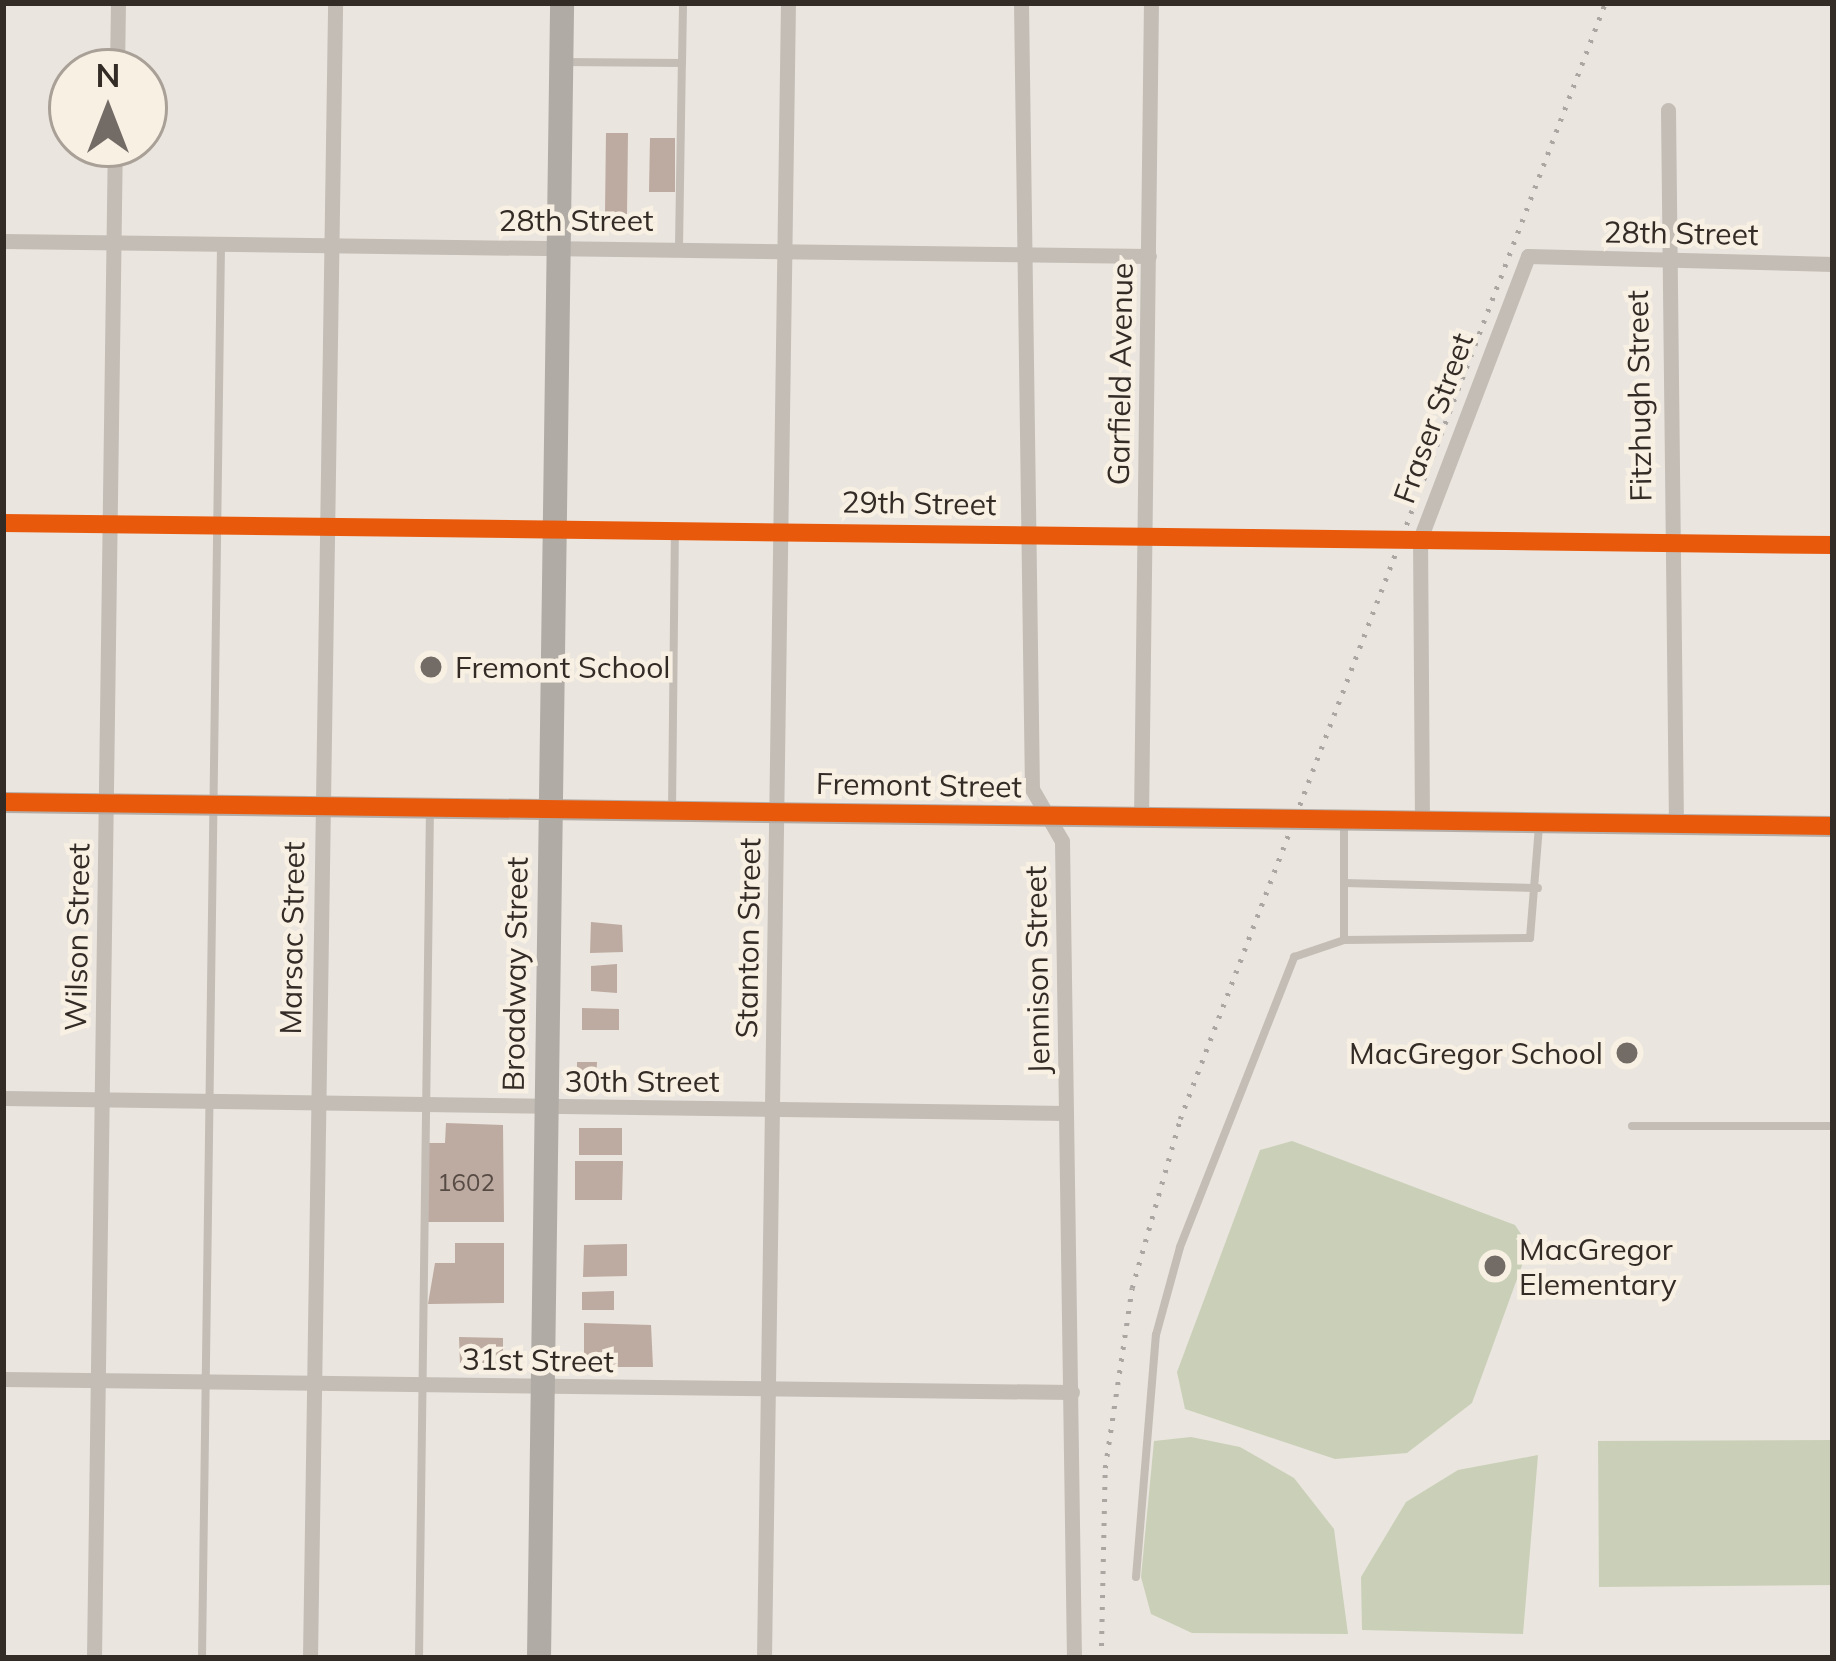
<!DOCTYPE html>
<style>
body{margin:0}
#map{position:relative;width:1836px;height:1661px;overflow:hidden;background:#eae5de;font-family:Mulish,sans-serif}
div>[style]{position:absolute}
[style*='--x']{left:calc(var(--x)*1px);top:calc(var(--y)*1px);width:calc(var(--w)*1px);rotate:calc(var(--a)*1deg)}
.green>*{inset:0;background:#cad0b8}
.building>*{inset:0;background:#bdaaa0}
.lane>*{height:8px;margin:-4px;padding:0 4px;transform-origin:4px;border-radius:4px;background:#c3bdb6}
.street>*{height:15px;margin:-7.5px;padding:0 7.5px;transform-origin:7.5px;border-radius:7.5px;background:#c3bdb6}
.secondary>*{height:21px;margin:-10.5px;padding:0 10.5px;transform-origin:10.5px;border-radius:10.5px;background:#b4ada7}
.primary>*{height:24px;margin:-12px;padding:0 12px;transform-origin:12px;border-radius:12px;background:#b1aba6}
.rail>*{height:4.5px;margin-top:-2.25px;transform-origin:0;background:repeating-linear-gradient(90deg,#aba6a1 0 3px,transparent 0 12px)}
.cycleway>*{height:18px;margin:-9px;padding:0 9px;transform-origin:9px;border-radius:9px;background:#e8590c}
.dots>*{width:33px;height:33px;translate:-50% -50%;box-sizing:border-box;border:6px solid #f8f0e3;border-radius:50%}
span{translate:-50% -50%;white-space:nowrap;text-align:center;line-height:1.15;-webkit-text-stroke:9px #f8f0e3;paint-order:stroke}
.number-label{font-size:24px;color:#564b44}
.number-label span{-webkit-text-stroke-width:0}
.street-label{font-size:30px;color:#332b26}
.poi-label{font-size:30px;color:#332b26}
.left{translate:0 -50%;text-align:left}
.right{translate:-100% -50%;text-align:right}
.frame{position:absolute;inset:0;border:6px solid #332b26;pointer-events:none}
.north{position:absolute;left:48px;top:48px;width:120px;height:120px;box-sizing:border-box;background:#f8f0e3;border:3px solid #a9a197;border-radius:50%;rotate:0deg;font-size:33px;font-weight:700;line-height:48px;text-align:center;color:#332b26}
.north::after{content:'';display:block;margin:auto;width:42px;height:54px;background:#736c66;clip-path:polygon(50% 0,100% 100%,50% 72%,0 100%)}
</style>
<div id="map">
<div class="green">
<div style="clip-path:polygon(1292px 1141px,1515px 1225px,1529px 1246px,1472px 1403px,1407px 1453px,1335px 1459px,1185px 1409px,1177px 1372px,1260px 1150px)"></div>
<div style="clip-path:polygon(1191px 1437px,1240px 1447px,1294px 1478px,1334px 1529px,1348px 1634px,1192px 1633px,1151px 1614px,1141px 1577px,1154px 1441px)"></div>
<div style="clip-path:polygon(1833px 1440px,1833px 1585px,1599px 1587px,1598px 1441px)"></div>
<div style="clip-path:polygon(1538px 1455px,1523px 1634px,1362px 1630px,1361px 1577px,1406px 1502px,1458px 1470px)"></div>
</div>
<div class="building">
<div style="clip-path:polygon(606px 133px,628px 133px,627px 214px,605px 214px)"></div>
<div style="clip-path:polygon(650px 138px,675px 138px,675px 192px,649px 192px)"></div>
<div style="clip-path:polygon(591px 922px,622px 925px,623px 952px,590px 953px)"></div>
<div style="clip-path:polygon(617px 964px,617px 993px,591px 991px,591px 966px)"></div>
<div style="clip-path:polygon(582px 1008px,619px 1009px,619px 1030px,582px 1030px)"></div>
<div style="clip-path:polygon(577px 1062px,597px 1062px,596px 1078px,577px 1078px)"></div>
<div style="clip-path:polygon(446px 1123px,503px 1125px,504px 1222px,428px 1222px,428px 1143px,445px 1143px)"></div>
<div style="clip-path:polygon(579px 1128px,622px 1128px,622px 1155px,579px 1155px)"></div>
<div style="clip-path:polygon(575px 1161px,623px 1161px,622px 1200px,575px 1200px)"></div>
<div style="clip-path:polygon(455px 1243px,504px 1243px,504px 1303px,428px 1304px,435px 1263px,455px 1263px)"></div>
<div style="clip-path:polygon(627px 1244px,627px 1276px,583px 1277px,584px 1245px)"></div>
<div style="clip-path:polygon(614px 1291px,614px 1310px,582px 1310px,582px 1292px)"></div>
<div style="clip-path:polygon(584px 1323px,651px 1325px,653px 1367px,584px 1367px)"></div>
<div style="clip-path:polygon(459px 1337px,503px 1338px,503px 1364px,460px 1363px)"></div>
</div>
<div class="lane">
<div style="--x:564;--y:62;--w:118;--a:0.5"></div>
<div style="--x:682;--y:63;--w:60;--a:-89"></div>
<div style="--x:679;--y:247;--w:184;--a:-89.1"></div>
<div style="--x:672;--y:810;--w:279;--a:-89.4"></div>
<div style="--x:1344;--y:822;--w:118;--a:90"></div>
<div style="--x:1344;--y:940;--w:186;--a:-0.6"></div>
<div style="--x:1530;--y:938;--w:111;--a:-85.4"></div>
<div style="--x:1344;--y:883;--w:194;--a:1.5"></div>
<div style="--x:1632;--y:1126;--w:201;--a:0"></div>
<div style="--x:1136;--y:1577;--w:243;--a:-85.3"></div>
<div style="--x:1156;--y:1335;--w:91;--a:-74.7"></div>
<div style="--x:1180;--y:1247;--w:312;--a:-68.5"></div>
<div style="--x:1294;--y:957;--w:53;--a:-18.8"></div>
<div style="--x:202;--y:1658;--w:1414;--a:-89.23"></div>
<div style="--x:419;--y:1658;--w:847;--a:-89.26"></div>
</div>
<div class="street">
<div style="--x:1021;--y:3;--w:786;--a:89.2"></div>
<div style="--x:1032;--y:789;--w:60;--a:60"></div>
<div style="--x:1062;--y:841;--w:817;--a:89.16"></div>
<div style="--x:117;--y:72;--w:69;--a:-89.2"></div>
<div style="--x:1668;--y:110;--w:714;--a:89.36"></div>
<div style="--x:3;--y:241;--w:1146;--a:0.75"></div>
<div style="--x:3;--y:523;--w:1830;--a:0.69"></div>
<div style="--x:1141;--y:819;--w:816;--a:-89.3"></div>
<div style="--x:1422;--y:822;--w:283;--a:-90.4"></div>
<div style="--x:1420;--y:539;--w:303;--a:-69.1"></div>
<div style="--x:1528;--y:256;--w:305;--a:1.5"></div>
<div style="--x:3;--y:1098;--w:1062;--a:0.81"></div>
<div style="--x:3;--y:1379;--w:1069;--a:0.7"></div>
<div style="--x:94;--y:1658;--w:1514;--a:-89.21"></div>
<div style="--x:310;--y:1658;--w:1655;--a:-89.13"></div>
<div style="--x:764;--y:1658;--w:1655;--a:-89.17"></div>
</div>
<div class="secondary">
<div style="--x:3;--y:802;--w:1830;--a:0.75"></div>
</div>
<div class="primary">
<div style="--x:539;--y:1658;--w:1655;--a:-89.2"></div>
</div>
<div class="rail">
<div style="--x:1101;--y:1658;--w:190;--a:-88.8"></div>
<div style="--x:1105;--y:1468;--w:182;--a:-81.5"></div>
<div style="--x:1132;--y:1288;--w:176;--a:-74.1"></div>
<div style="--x:1180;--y:1119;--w:1194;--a:-69.15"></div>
</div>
<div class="cycleway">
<div style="--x:3;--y:523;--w:1830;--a:0.69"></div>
<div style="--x:3;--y:802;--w:1830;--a:0.75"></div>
</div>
<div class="dots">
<div style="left:431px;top:667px;background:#736c66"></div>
<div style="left:1627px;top:1053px;background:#736c66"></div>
<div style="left:1495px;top:1266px;background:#736c66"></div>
</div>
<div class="number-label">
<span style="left:466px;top:1183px">1602</span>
</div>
<div class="street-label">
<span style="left:576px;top:220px">28th Street</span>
<span style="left:1681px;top:233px;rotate:1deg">28th Street</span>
<span style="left:1120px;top:374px;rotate:-89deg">Garfield Avenue</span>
<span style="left:1639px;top:396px;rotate:-91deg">Fitzhugh Street</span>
<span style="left:1433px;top:418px;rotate:-70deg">Fraser Street</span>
<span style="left:919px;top:503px;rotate:1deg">29th Street</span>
<span style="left:919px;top:785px;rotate:1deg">Fremont Street</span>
<span style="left:77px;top:937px;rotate:-89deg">Wilson Street</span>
<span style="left:292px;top:938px;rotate:-89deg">Marsac Street</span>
<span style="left:748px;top:938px;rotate:-89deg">Stanton Street</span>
<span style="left:1037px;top:970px;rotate:-91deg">Jennison Street</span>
<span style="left:515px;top:974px;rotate:-89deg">Broadway Street</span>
<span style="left:642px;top:1081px">30th Street</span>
<span style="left:538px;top:1360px;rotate:1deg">31st Street</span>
</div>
<div class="poi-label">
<span class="left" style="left:455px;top:667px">Fremont School</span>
<span class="right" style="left:1603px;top:1053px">MacGregor School</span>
<span class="left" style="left:1519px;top:1266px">MacGregor<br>Elementary</span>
</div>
<div class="frame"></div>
<div class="north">N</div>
</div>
